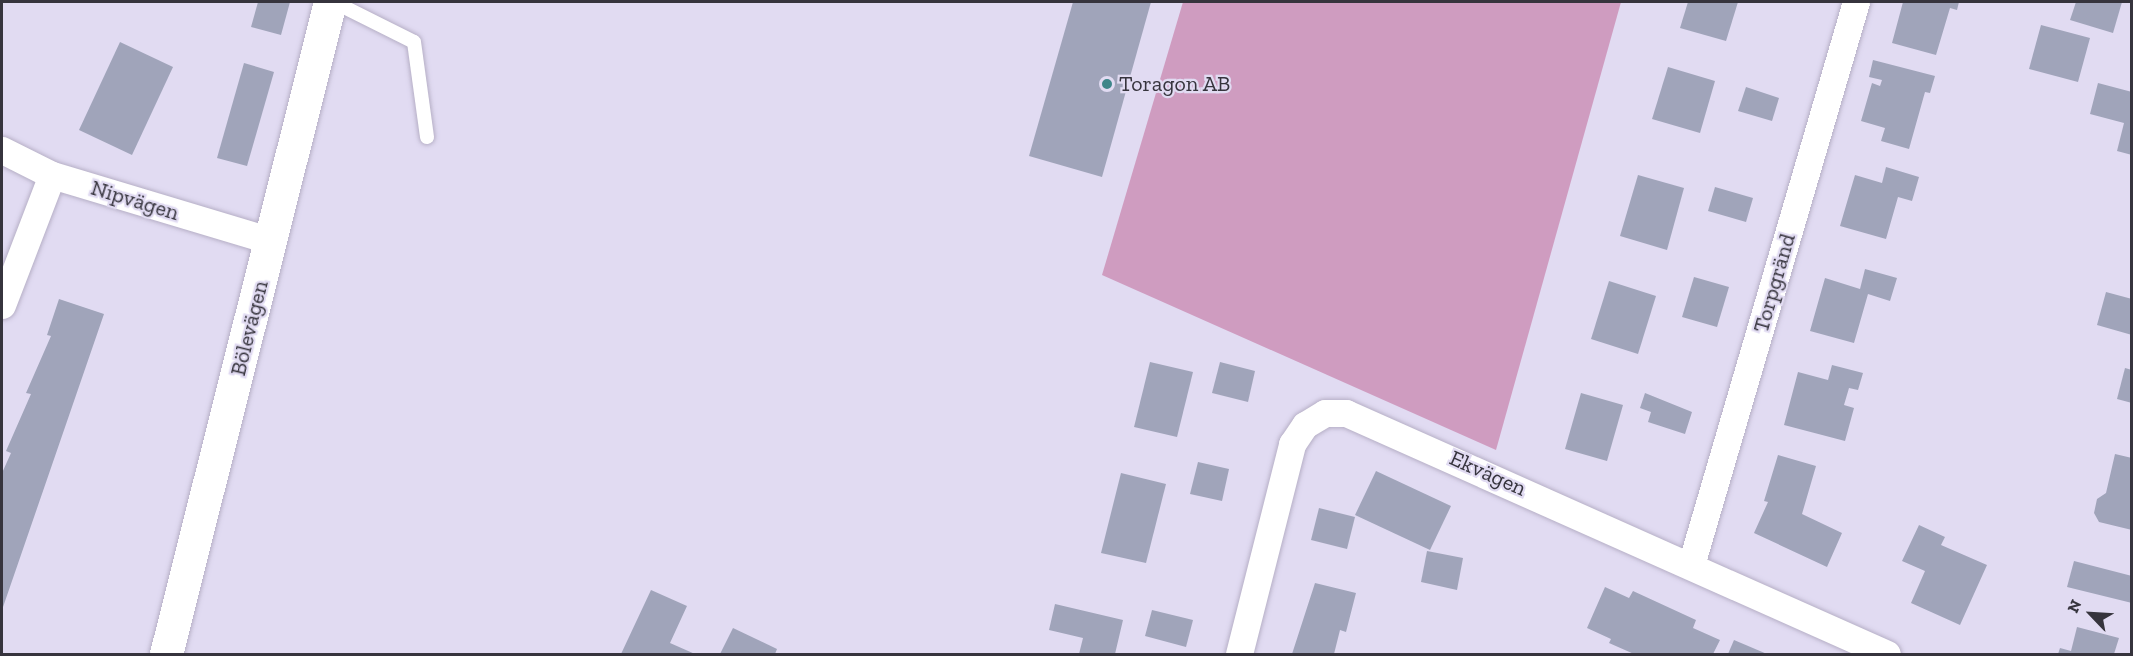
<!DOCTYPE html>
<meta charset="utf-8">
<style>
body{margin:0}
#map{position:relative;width:2133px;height:656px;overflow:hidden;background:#e1dbf2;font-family:"Zilla Slab",serif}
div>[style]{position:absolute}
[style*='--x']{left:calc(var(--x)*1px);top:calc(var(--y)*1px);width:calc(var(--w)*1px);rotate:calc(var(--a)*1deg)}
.green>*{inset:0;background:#cf9cc0}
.building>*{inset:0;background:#a0a4ba}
.roads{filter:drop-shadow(0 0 2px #b6afc6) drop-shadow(0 0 2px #b6afc6)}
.service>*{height:14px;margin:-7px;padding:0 7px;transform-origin:7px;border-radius:7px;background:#fff}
.minor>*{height:27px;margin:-13.5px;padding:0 13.5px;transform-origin:13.5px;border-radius:13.5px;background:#fff}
.tertiary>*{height:33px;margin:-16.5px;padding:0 16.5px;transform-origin:16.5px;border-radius:16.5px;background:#fff}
.dots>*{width:16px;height:16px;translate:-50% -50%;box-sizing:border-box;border:3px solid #e1dbf2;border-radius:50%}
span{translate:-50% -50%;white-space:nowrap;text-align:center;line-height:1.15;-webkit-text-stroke:4.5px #e1dbf2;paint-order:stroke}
.poi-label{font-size:22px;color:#36343d}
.left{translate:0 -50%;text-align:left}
.street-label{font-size:22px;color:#36343d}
.frame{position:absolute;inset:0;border:3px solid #36343d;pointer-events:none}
.north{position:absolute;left:2061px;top:584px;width:60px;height:60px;-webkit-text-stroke:4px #e1dbf2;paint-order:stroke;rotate:295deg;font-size:16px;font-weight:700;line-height:24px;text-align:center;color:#36343d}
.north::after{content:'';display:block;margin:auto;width:21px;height:27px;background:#36343d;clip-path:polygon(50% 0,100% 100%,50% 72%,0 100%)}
</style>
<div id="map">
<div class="green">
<div style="clip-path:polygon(1183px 2px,1621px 2px,1496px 450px,1102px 275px)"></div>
</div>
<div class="building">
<div style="clip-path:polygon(258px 2px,290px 2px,281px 35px,251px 27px)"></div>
<div style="clip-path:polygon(1073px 2px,1151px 2px,1102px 177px,1029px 156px)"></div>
<div style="clip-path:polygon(1688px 2px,1738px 2px,1726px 41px,1680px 28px)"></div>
<div style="clip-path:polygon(1903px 2px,1959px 2px,1957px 10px,1950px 8px,1936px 55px,1892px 43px)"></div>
<div style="clip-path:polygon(2076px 2px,2122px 2px,2113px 33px,2070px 20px)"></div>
<div style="clip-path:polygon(2041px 25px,2090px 38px,2078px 82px,2029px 69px)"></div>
<div style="clip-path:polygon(120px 42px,173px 67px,132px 155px,79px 130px)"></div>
<div style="clip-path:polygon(1873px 60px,1935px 76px,1930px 93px,1925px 92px,1909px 149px,1881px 141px,1885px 128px,1861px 121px,1872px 83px,1880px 86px,1882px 80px,1869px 77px)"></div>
<div style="clip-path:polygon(244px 63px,274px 72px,247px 166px,217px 158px)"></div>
<div style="clip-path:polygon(1668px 67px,1715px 81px,1700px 133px,1652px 119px)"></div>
<div style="clip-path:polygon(2098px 83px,2132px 92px,2132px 155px,2117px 151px,2124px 123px,2090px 114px)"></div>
<div style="clip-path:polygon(1746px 87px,1779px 98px,1772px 121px,1738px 111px)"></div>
<div style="clip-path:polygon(1886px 167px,1919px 177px,1912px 201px,1898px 197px,1886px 239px,1840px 226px,1855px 175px,1882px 183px)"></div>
<div style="clip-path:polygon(1638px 175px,1684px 188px,1667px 250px,1620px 236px)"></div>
<div style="clip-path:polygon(1715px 187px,1753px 198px,1746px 222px,1708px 211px)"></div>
<div style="clip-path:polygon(1865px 269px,1897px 278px,1890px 301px,1868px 294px,1854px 343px,1810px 331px,1825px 278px,1860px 289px)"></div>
<div style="clip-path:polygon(1694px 277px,1729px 287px,1717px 327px,1682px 317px)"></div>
<div style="clip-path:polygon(1609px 281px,1656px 296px,1638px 354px,1591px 339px)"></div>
<div style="clip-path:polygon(2106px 292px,2132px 299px,2132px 335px,2097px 325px)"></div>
<div style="clip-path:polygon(59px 299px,104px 314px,2px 610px,2px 473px,11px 453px,6px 451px,31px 394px,26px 393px,51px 336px,47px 335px)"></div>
<div style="clip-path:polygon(1150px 362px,1193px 372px,1177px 437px,1134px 427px)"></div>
<div style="clip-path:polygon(1220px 362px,1255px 371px,1248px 402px,1212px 393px)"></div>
<div style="clip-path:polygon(1832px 365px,1863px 373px,1858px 390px,1849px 388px,1844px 405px,1854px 408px,1845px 441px,1784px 425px,1798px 372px,1828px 380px)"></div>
<div style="clip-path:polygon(2125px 368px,2132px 370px,2132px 403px,2117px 399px)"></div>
<div style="clip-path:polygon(1581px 393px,1623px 405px,1607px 461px,1565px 449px)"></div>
<div style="clip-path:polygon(1645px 393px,1692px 412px,1685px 434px,1648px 422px,1651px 412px,1640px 408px)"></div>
<div style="clip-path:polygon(2115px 454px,2132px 458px,2132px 530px,2099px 522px,2094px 513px,2097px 499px,2106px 493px)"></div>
<div style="clip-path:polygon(1778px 455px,1816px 466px,1802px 514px,1842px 533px,1827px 567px,1754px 533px,1768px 502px,1764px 501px)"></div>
<div style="clip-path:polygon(1198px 462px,1229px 469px,1222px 501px,1190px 494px)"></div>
<div style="clip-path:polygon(1376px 471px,1451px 506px,1430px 550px,1355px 515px)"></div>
<div style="clip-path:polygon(1121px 473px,1166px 484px,1146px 563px,1101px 553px)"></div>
<div style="clip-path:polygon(1319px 508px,1355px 517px,1347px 549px,1311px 540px)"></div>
<div style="clip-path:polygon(1919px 525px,1945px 537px,1941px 545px,1987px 565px,1960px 625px,1911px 603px,1925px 571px,1902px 561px)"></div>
<div style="clip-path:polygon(1427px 551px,1463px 558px,1457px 590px,1421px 582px)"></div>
<div style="clip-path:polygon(2074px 561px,2132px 576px,2132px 603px,2067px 587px)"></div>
<div style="clip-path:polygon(1315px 583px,1356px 593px,1346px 632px,1340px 630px,1334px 654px,1292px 654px)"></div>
<div style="clip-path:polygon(1605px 587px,1629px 598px,1633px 591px,1696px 620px,1693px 628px,1720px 640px,1713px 654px,1634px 654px,1609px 643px,1611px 639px,1587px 628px)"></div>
<div style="clip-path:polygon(651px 590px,687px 606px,670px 643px,695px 654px,621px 654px)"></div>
<div style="clip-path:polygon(1055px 604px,1123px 620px,1115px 654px,1079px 654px,1083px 638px,1049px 630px)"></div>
<div style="clip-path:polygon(1152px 610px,1193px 620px,1186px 647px,1145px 636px)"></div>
<div style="clip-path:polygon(2077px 627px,2119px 638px,2114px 654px,2058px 654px,2060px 648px,2071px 651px)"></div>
<div style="clip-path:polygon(733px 628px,777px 649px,775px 654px,720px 654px)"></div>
<div style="clip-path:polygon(1734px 640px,1767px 654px,1728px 654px)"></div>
</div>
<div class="roads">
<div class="service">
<div style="--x:334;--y:2;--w:89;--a:26.6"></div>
<div style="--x:414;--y:42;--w:96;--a:82.2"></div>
</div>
<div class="minor">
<div style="--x:2;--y:150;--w:56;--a:26.6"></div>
<div style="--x:52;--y:175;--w:230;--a:16.7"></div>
<div style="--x:2;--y:305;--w:139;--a:-69"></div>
<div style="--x:1691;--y:565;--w:587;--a:-73.67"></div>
<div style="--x:1239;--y:654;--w:217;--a:-75.8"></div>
<div style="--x:1292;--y:444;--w:23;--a:-56"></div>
<div style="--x:1305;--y:425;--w:23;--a:-31"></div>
<div style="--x:1325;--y:413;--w:21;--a:0"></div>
<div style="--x:1346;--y:413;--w:592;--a:24.01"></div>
</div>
<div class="tertiary">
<div style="--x:166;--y:654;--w:672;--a:-75.88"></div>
</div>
</div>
<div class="dots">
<div style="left:1107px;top:84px;background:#3e868a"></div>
</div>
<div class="poi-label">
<span class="left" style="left:1119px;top:84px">Toragon AB</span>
</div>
<div class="street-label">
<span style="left:135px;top:200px;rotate:17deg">Nipvägen</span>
<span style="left:1774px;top:283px;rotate:-74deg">Torpgränd</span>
<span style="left:249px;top:328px;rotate:-76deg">Bölevägen</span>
<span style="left:1488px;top:473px;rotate:24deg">Ekvägen</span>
</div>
<div class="frame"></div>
<div class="north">N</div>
</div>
